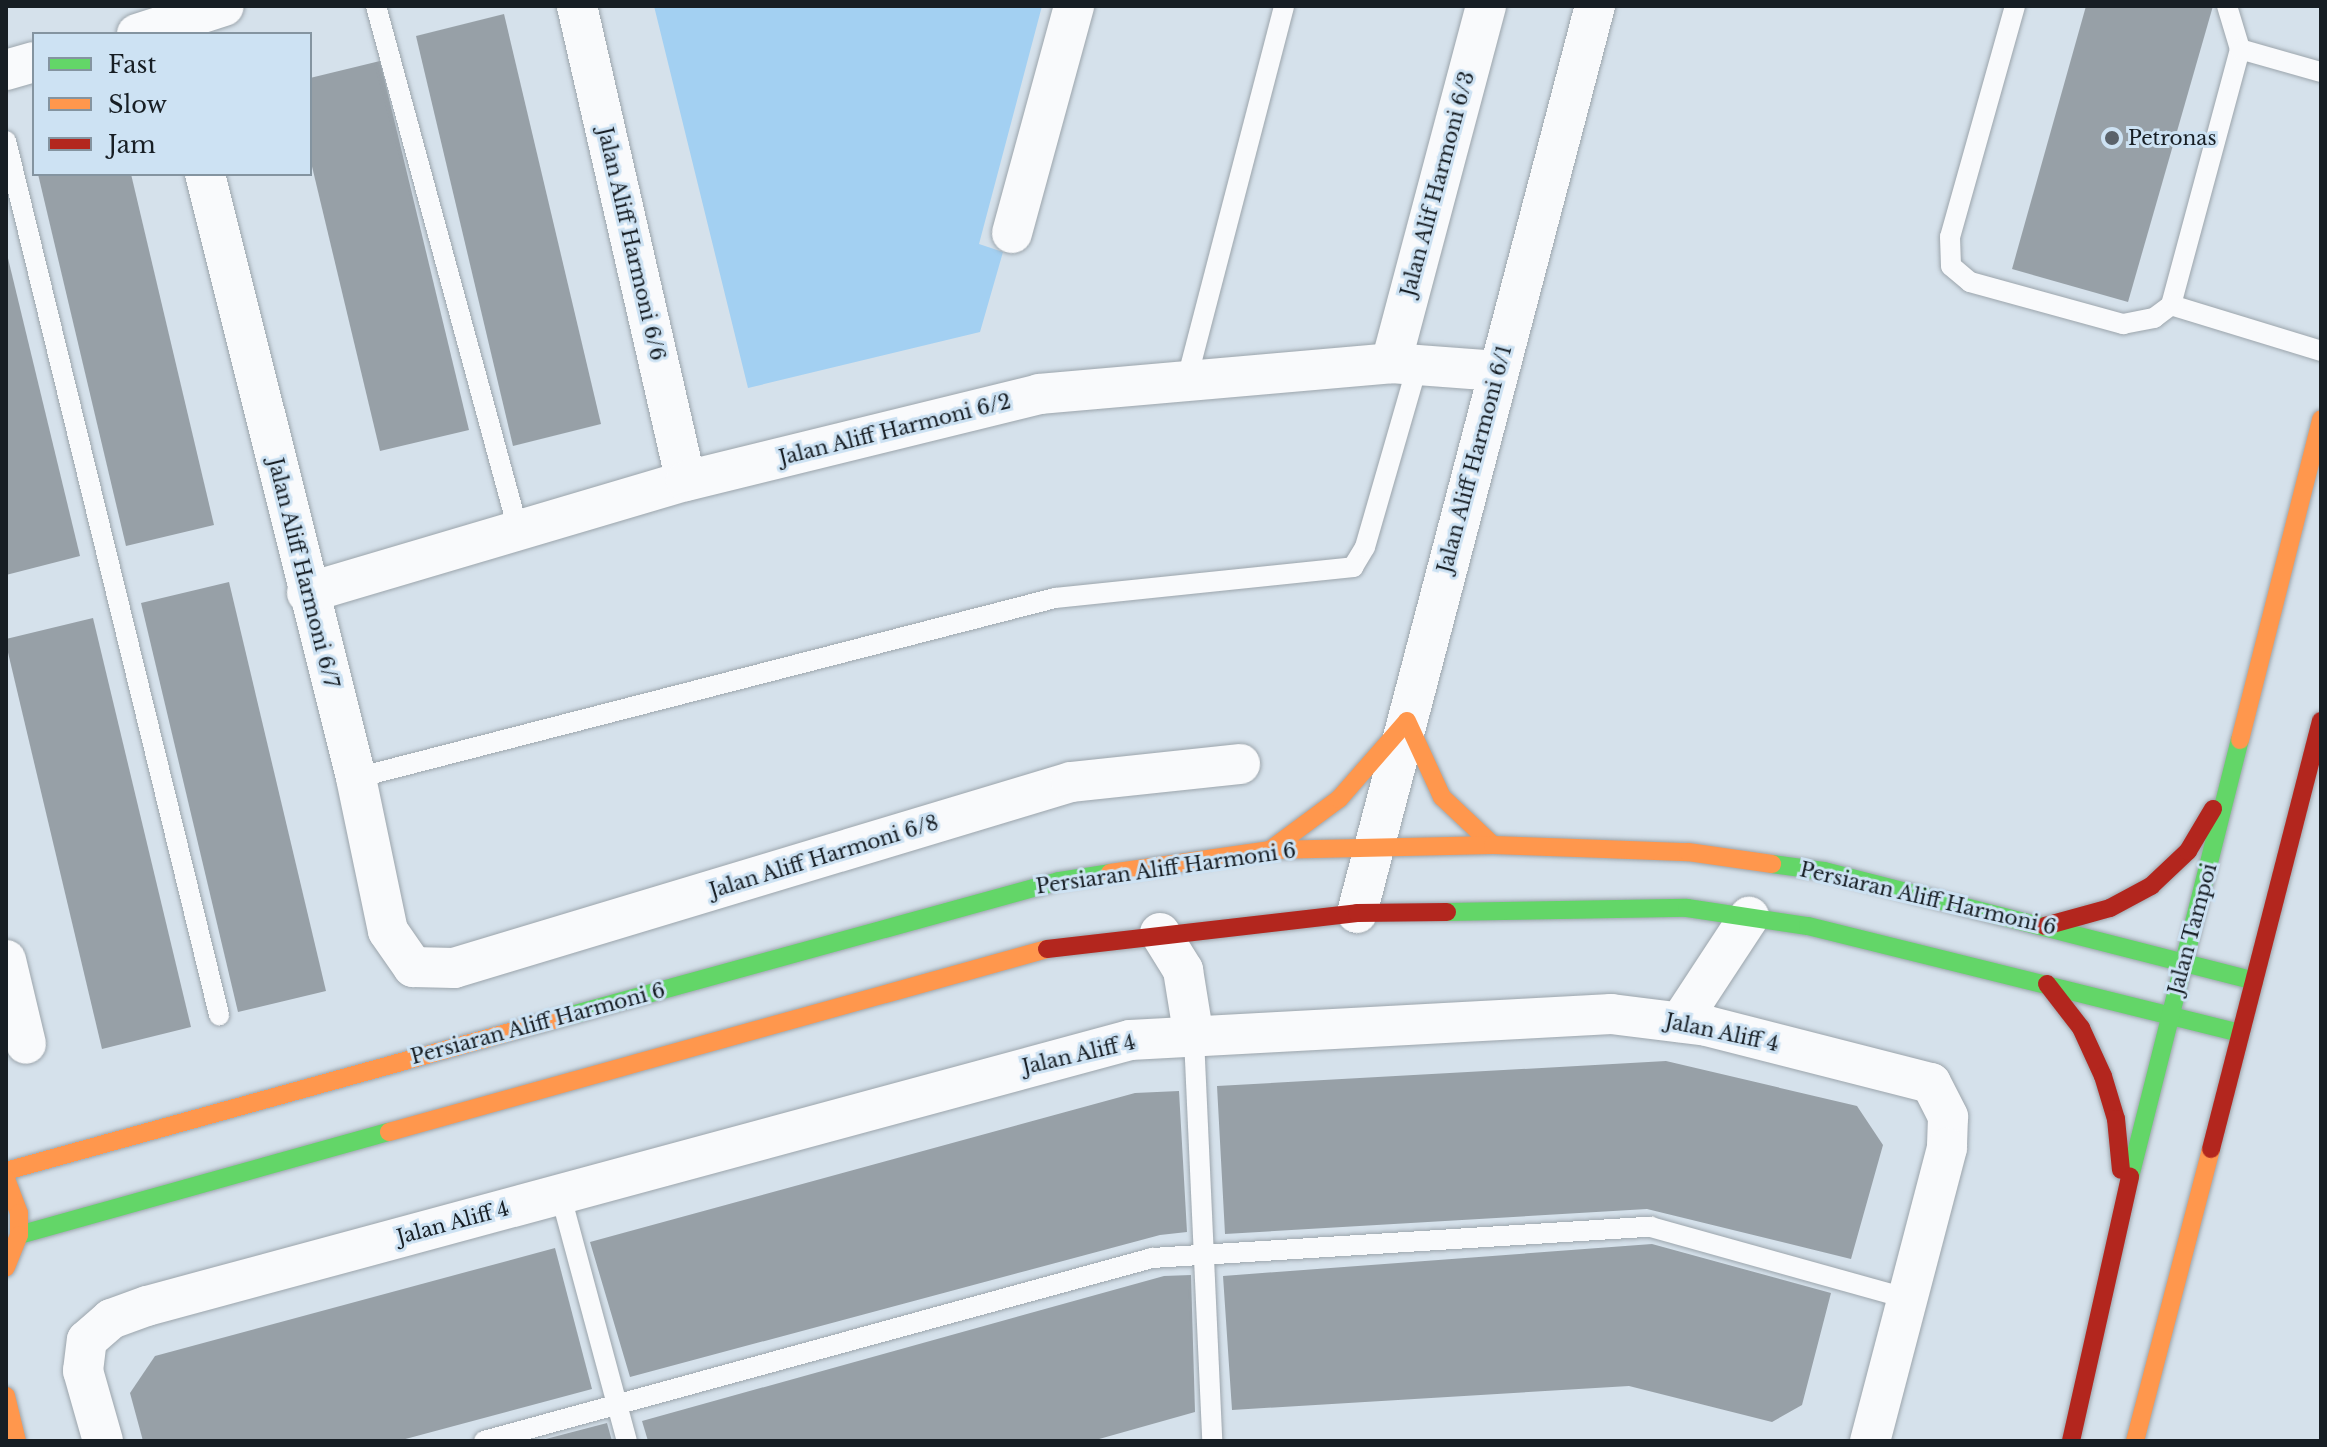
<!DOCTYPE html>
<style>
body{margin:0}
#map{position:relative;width:2327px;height:1447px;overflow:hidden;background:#d5e1eb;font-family:"Libre Baskerville",serif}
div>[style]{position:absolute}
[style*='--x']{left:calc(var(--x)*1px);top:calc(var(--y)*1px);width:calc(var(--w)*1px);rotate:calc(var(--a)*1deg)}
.green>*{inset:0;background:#a3d0f2}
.building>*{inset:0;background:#97a0a7}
.roads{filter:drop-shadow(0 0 2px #9ca5ac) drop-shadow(0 0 2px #9ca5ac)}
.lane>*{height:20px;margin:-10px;padding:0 10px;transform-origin:10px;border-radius:10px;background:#f9fafc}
.street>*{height:40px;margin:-20px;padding:0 20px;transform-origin:20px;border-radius:20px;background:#f9fafc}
.fast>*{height:18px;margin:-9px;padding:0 9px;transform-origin:9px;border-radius:9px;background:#63d668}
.slow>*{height:18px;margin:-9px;padding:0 9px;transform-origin:9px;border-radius:9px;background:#ff974d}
.jam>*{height:18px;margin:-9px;padding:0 9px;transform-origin:9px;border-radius:9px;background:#b3261e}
.dots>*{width:22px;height:22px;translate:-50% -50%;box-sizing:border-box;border:4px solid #cde2f3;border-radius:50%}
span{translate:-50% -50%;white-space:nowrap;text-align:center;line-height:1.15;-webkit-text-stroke:6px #cde2f3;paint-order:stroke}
.poi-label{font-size:20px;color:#171e24}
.left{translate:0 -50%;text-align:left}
.street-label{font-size:20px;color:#171e24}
.frame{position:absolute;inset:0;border:8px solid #171e24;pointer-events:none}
.legend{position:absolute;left:32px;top:32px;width:280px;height:144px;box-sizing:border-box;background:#cde2f3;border:2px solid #8494a0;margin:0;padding:10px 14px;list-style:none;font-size:24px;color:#171e24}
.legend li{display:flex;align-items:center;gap:16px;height:40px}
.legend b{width:40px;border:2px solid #8494a0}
</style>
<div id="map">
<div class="green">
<div style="clip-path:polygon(654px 6px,1042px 6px,979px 244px,1003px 252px,980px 332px,748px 388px)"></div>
</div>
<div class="building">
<div style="clip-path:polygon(2086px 6px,2213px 6px,2128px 302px,2012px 269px)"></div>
<div style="clip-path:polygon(504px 14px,601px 424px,513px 446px,416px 36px)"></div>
<div style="clip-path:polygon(380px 61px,469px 430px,380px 451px,310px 158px,310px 78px)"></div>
<div style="clip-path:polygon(38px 174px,131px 174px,214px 525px,126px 546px)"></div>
<div style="clip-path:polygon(6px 250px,80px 556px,6px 575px)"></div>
<div style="clip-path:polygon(229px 582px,326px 991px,238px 1012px,141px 603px)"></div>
<div style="clip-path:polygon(93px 618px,191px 1027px,102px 1049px,6px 644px,6px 639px)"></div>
<div style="clip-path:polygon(1666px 1061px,1857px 1106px,1883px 1145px,1851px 1259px,1647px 1209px,1225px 1234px,1217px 1086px)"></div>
<div style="clip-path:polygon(1179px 1091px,1187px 1232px,1160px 1235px,630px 1377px,590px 1242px,1135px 1093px)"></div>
<div style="clip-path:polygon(1652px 1244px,1831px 1293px,1802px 1405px,1772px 1422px,1629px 1386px,1232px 1410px,1223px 1276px)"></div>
<div style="clip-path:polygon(555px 1248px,592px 1389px,398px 1441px,143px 1441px,130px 1393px,155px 1356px)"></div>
<div style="clip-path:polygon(1191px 1275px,1195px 1412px,1092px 1441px,648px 1441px,642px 1421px,1164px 1276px)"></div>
<div style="clip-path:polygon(607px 1423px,612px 1441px,543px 1441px,542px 1440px)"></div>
</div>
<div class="roads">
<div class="lane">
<div style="--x:376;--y:6;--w:546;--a:74.82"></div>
<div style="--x:2015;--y:6;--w:240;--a:105.7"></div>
<div style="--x:1950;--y:237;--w:29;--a:88"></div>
<div style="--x:1951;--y:266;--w:25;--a:40"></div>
<div style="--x:1970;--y:282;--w:159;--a:15.4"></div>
<div style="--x:2123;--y:324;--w:32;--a:-11"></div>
<div style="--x:2154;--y:318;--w:21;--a:-37"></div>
<div style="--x:2171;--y:305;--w:265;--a:-74.9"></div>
<div style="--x:2240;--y:49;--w:45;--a:-106.8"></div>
<div style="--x:2240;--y:49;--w:84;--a:15.9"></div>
<div style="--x:6;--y:141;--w:900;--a:76.3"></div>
<div style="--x:2171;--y:305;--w:157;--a:17"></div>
<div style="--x:1187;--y:379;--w:385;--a:-75.4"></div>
<div style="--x:356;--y:778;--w:722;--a:-14.44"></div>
<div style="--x:1055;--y:598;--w:300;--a:-5.9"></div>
<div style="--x:1353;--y:567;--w:23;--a:-59"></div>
<div style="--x:1365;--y:547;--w:191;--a:-73.9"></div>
<div style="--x:1194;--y:1038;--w:403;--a:87.4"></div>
<div style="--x:560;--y:1193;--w:257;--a:74.9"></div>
<div style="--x:484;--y:1441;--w:693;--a:-15.32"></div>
<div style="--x:1152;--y:1258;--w:500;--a:-3.6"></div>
<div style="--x:1651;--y:1227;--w:265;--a:15.6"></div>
</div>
<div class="street">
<div style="--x:577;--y:6;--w:487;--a:77.1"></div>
<div style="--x:137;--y:34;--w:91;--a:-17.8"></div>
<div style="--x:6;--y:70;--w:29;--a:-16"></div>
<div style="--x:205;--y:174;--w:623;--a:75.96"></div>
<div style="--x:356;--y:778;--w:156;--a:78.2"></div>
<div style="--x:388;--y:931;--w:44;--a:55.2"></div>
<div style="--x:413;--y:967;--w:41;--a:1.4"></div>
<div style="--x:454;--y:968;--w:644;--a:-16.78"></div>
<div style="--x:1071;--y:782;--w:170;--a:-6.1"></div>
<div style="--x:1012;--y:233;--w:235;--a:-74.7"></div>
<div style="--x:1391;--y:363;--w:369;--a:-75.1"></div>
<div style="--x:307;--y:593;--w:395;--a:-16.5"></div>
<div style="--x:686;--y:481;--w:364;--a:-13.8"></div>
<div style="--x:1039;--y:394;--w:353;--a:-5"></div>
<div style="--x:1391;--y:363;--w:107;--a:4.3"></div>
<div style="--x:1357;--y:913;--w:938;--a:-75.3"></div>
<div style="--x:1160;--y:933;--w:44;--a:58.1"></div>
<div style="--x:1183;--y:970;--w:69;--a:80.8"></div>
<div style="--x:6;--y:960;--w:86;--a:76.6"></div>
<div style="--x:1680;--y:1022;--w:126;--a:-56.7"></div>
<div style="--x:103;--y:1441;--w:73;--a:-105.9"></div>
<div style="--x:83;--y:1371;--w:31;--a:-83"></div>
<div style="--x:87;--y:1340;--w:32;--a:-41"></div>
<div style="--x:111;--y:1319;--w:38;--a:-20"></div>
<div style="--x:147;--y:1306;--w:1018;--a:-15.14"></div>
<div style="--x:1130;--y:1040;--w:482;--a:-3.1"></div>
<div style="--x:1611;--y:1014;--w:97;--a:7.1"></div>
<div style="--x:1707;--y:1026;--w:231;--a:14.3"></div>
<div style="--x:1931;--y:1083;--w:38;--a:63"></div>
<div style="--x:1948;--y:1117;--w:31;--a:92"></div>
<div style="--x:1947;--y:1148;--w:303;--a:104.7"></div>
</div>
<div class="fast">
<div style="--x:1772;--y:864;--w:52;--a:7.7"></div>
<div style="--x:1824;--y:871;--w:444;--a:14.3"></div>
<div style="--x:1447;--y:912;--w:240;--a:-1"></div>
<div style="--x:1687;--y:908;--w:122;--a:8.5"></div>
<div style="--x:1808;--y:926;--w:445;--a:13.9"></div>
<div style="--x:557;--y:1019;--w:521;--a:-15.37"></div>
<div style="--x:1059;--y:881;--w:52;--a:-8.9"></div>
<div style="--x:2130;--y:1177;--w:451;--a:-75.9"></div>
<div style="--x:19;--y:1235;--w:384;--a:-15.6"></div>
</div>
<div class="slow">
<div style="--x:2240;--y:740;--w:331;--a:-75.8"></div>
<div style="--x:1270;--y:850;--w:86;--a:-36.5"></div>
<div style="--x:1339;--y:799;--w:103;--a:-48.9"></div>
<div style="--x:1407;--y:721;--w:84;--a:65.3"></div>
<div style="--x:1442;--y:797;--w:70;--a:43.3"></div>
<div style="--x:1110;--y:873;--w:162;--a:-8.2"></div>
<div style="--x:1270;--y:850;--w:223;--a:-1.3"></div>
<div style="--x:1493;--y:845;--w:195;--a:2.1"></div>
<div style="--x:1688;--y:852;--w:85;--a:8.1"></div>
<div style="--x:389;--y:1132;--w:683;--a:-15.54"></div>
<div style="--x:6;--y:1171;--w:572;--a:-15.42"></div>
<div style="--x:6;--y:1179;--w:36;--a:69"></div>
<div style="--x:19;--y:1213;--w:22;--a:90"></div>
<div style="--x:19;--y:1235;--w:35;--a:112"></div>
<div style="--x:6;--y:1396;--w:46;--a:76.3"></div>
<div style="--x:2135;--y:1441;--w:302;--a:-75.4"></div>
</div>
<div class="jam">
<div style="--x:2045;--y:926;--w:67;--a:-15.5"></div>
<div style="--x:2110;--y:908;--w:47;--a:-28.2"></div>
<div style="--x:2151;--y:886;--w:51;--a:-43.4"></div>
<div style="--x:2188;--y:851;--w:49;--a:-59.2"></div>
<div style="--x:1047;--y:949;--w:312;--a:-6.6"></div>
<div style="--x:1357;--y:913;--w:90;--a:-0.6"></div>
<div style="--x:2047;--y:984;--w:56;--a:52.3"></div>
<div style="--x:2081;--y:1028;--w:53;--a:65.4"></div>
<div style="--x:2103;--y:1076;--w:45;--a:73.2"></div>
<div style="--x:2116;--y:1119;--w:51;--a:84.4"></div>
<div style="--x:2211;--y:1149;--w:442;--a:-75.6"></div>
<div style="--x:2071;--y:1441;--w:271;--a:-77.4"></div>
</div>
</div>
<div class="dots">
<div style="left:2112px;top:138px;background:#5a626a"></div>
</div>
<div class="poi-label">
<span class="left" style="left:2128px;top:138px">Petronas</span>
</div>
<div class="street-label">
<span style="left:1438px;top:184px;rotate:-75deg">Jalan Alif Harmoni 6/3</span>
<span style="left:631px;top:244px;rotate:77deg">Jalan Aliff Harmoni 6/6</span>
<span style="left:895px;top:430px;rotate:-14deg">Jalan Aliff Harmoni 6/2</span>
<span style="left:1475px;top:459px;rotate:-75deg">Jalan Aliff Harmoni 6/1</span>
<span style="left:303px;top:573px;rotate:76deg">Jalan Aliff Harmoni 6/7</span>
<span style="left:824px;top:857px;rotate:-17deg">Jalan Aliff Harmoni 6/8</span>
<span style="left:1166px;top:869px;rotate:-8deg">Persiaran Aliff Harmoni 6</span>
<span style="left:1928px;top:899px;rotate:13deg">Persiaran Aliff Harmoni 6</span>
<span style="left:2193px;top:929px;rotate:-75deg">Jalan Tampoi</span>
<span style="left:538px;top:1024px;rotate:-15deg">Persiaran Aliff Harmoni 6</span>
<span style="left:1722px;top:1033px;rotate:12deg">Jalan Aliff 4</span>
<span style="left:1079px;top:1055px;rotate:-13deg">Jalan Aliff 4</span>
<span style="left:453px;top:1223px;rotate:-15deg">Jalan Aliff 4</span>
</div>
<div class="frame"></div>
<ul class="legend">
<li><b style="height:10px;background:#63d668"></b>Fast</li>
<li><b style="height:10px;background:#ff974d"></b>Slow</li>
<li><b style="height:10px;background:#b3261e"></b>Jam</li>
</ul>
</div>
